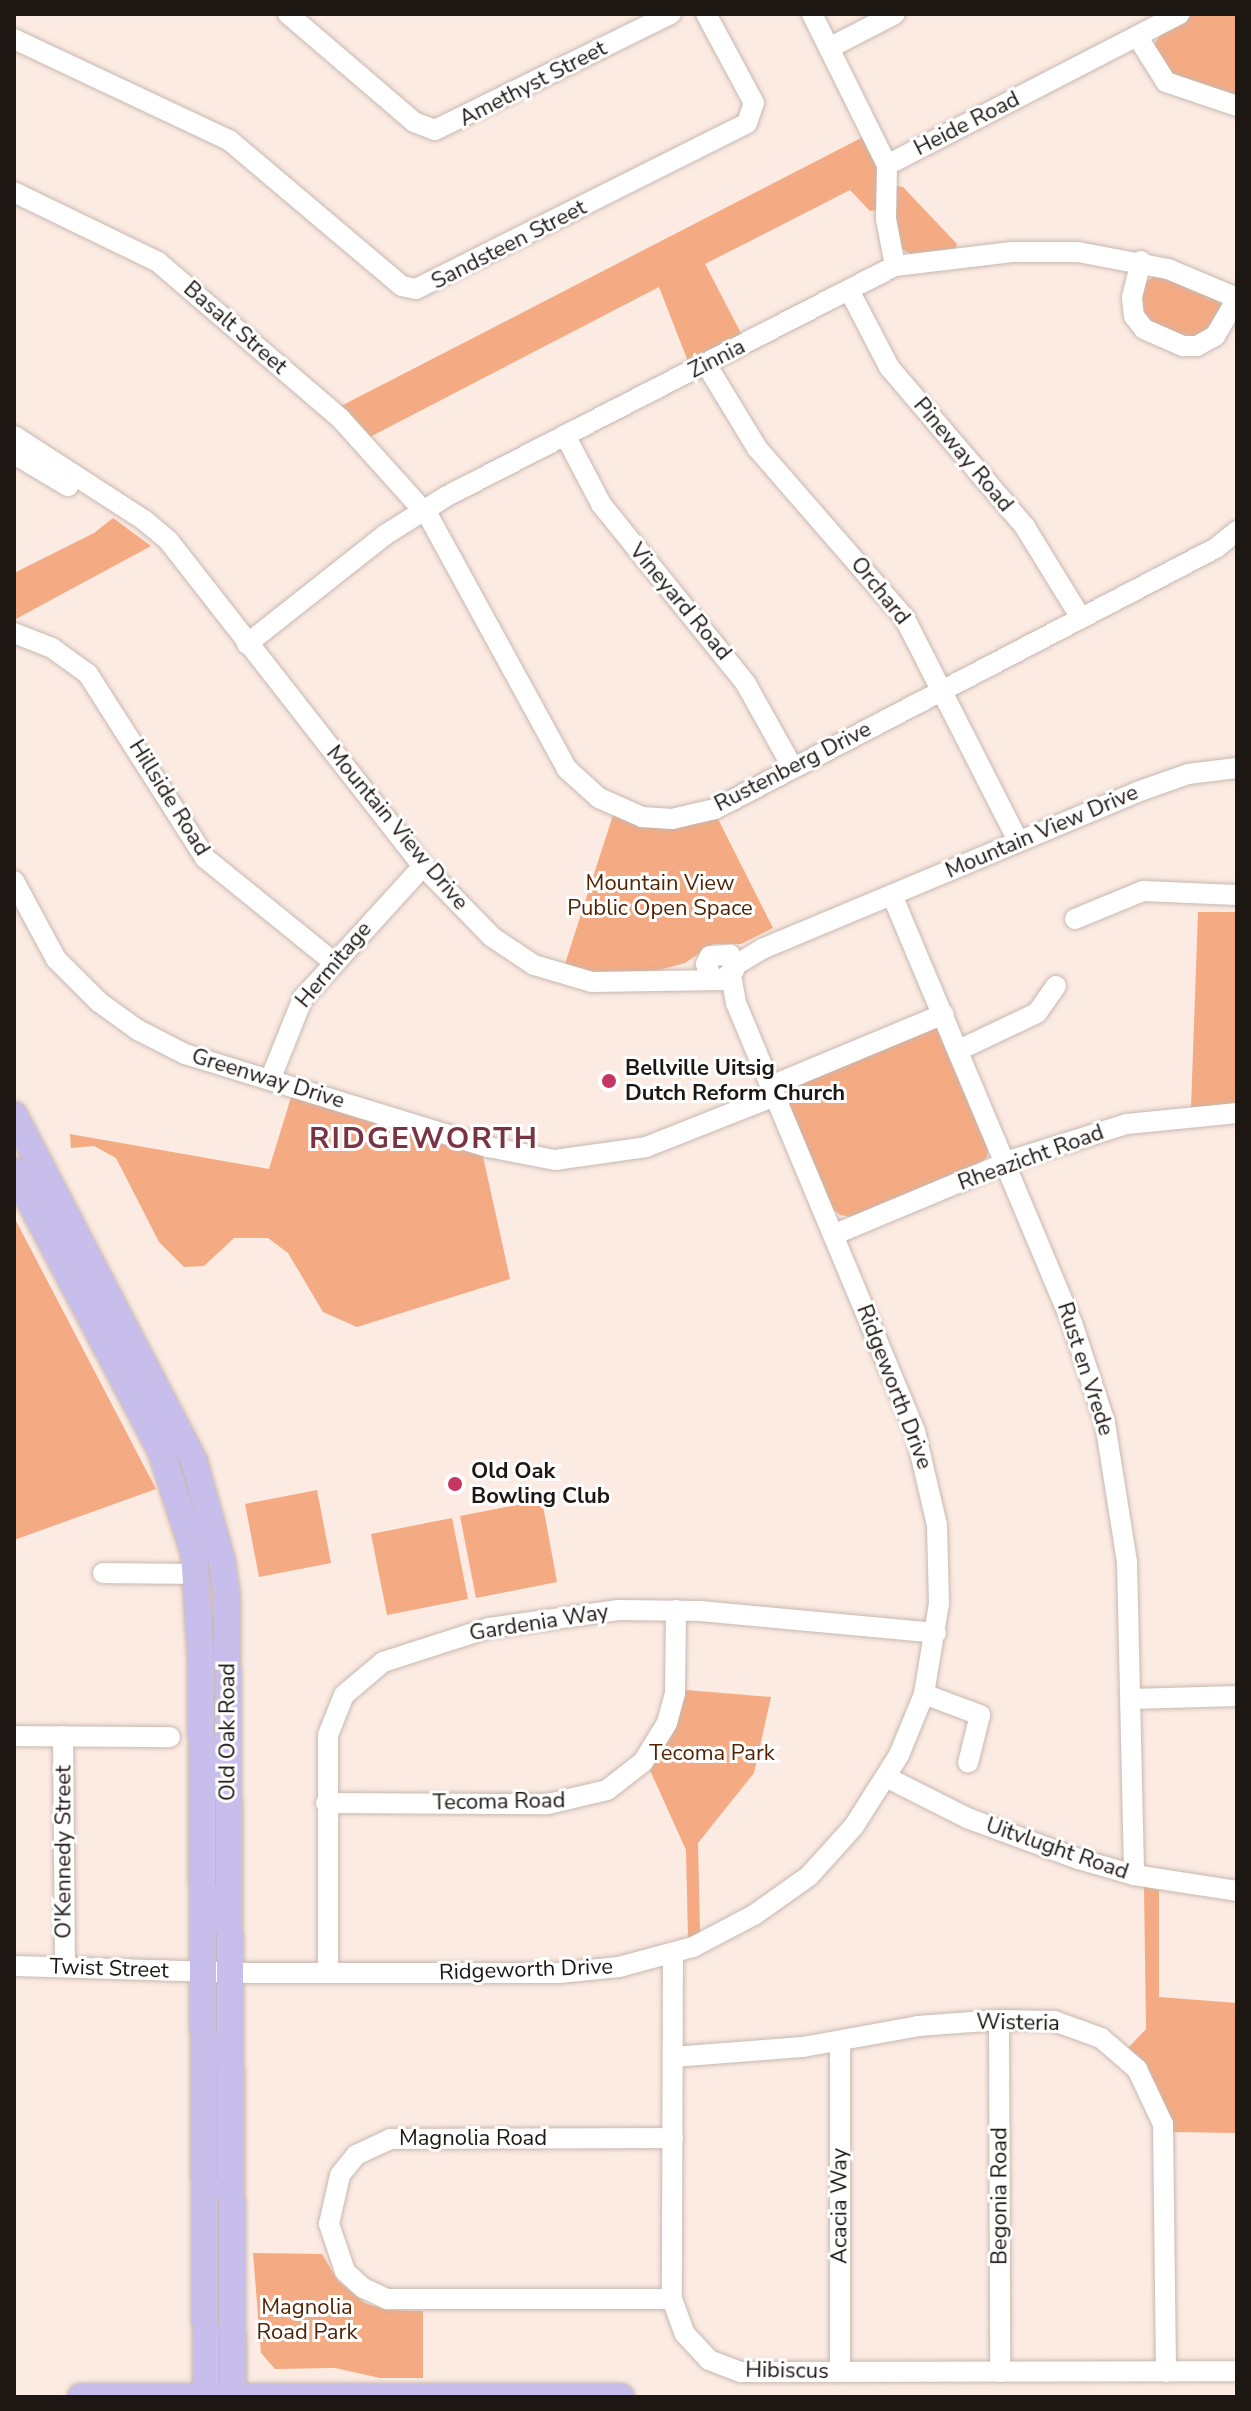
<!DOCTYPE html>
<style>
body{margin:0}
#map{position:relative;width:1251px;height:2411px;overflow:hidden;background:#fcebe2;font-family:"Nunito Sans",sans-serif}
div>[style]{position:absolute}
[style*='--x']{left:calc(var(--x)*1px);top:calc(var(--y)*1px);width:calc(var(--w)*1px);rotate:calc(var(--a)*1deg)}
.green>*{inset:0;background:#f4aa82}
.roads{filter:drop-shadow(0 0 2px #c8b8b0) drop-shadow(0 0 2px #c8b8b0)}
.minor>*{height:20px;margin:-10px;padding:0 10px;transform-origin:10px;border-radius:10px;background:#fff}
.major>*{height:26px;margin:-13px;padding:0 13px;transform-origin:13px;border-radius:13px;background:#c7beec}
.dots>*{width:22px;height:22px;translate:-50% -50%;box-sizing:border-box;border:4px solid #fff;border-radius:50%}
span{translate:-50% -50%;white-space:nowrap;text-align:center;line-height:1.15;-webkit-text-stroke:6px #fff;paint-order:stroke}
.street-label{font-size:22px;color:#1d1714}
.park-label{font-size:22px;color:#542302}
.poi-label{font-size:22px;color:#1d1714;font-weight:700}
.left{translate:0 -50%;text-align:left}
.district-label{font-size:30px;color:#793343;font-weight:700;letter-spacing:2px}
.frame{position:absolute;inset:0;border:16px solid #1d1714;pointer-events:none}
</style>
<div id="map">
<div class="green">
<div style="clip-path:polygon(1195px 14px,1237px 14px,1237px 98px,1171px 77px,1154px 45px,1162px 32px)"></div>
<div style="clip-path:polygon(865px 136px,879px 165px,877px 210px,870px 211px,850px 190px,705px 264px,743px 337px,689px 364px,659px 287px,368px 438px,339px 407px)"></div>
<div style="clip-path:polygon(895px 186px,903px 187px,957px 244px,955px 251px,912px 255px,901px 248px,892px 210px)"></div>
<div style="clip-path:polygon(1157px 275px,1218px 299px,1222px 307px,1213px 330px,1192px 339px,1147px 323px,1140px 306px,1145px 282px)"></div>
<div style="clip-path:polygon(113px 518px,151px 546px,14px 620px,14px 573px,94px 533px)"></div>
<div style="clip-path:polygon(613px 815px,717px 817px,773px 928px,741px 944px,713px 944px,685px 963px,659px 970px,601px 974px,564px 967px)"></div>
<div style="clip-path:polygon(1198px 912px,1237px 912px,1237px 1105px,1191px 1108px)"></div>
<div style="clip-path:polygon(937px 1026px,989px 1145px,987px 1156px,981px 1164px,851px 1217px,840px 1215px,831px 1207px,781px 1091px)"></div>
<div style="clip-path:polygon(292px 1094px,482px 1152px,510px 1279px,357px 1327px,323px 1312px,288px 1253px,268px 1238px,234px 1238px,204px 1266px,184px 1267px,159px 1242px,116px 1158px,94px 1146px,71px 1148px,70px 1134px,269px 1169px)"></div>
<div style="clip-path:polygon(14px 1217px,156px 1489px,14px 1540px)"></div>
<div style="clip-path:polygon(317px 1490px,331px 1563px,259px 1577px,245px 1504px)"></div>
<div style="clip-path:polygon(542px 1500px,557px 1582px,476px 1598px,460px 1516px)"></div>
<div style="clip-path:polygon(452px 1518px,468px 1599px,387px 1615px,371px 1534px)"></div>
<div style="clip-path:polygon(686px 1690px,771px 1697px,754px 1773px,698px 1843px,700px 1933px,688px 1938px,686px 1850px,649px 1768px,672px 1735px)"></div>
<div style="clip-path:polygon(1144px 1887px,1159px 1890px,1159px 1997px,1237px 2003px,1237px 2133px,1172px 2132px,1157px 2087px,1128px 2048px,1146px 2029px)"></div>
<div style="clip-path:polygon(253px 2253px,322px 2254px,338px 2281px,365px 2303px,387px 2310px,423px 2311px,423px 2378px,380px 2378px,335px 2368px,275px 2369px,261px 2353px)"></div>
</div>
<div class="roads">
<div class="minor">
<div style="--x:288;--y:14;--w:166;--a:40.6"></div>
<div style="--x:414;--y:122;--w:22;--a:21"></div>
<div style="--x:435;--y:130;--w:263;--a:-26.2"></div>
<div style="--x:812;--y:14;--w:169;--a:63.6"></div>
<div style="--x:1137;--y:36;--w:54;--a:57.8"></div>
<div style="--x:1166;--y:82;--w:75;--a:18.7"></div>
<div style="--x:14;--y:39;--w:238;--a:25.2"></div>
<div style="--x:229;--y:140;--w:226;--a:40.2"></div>
<div style="--x:402;--y:286;--w:14;--a:12"></div>
<div style="--x:416;--y:289;--w:370;--a:-26.6"></div>
<div style="--x:747;--y:123;--w:21;--a:-71"></div>
<div style="--x:754;--y:103;--w:101;--a:-118.3"></div>
<div style="--x:829;--y:48;--w:74;--a:-27.3"></div>
<div style="--x:14;--y:192;--w:160;--a:25.9"></div>
<div style="--x:158;--y:262;--w:241;--a:40.6"></div>
<div style="--x:341;--y:419;--w:132;--a:48.1"></div>
<div style="--x:429;--y:517;--w:287;--a:61.3"></div>
<div style="--x:567;--y:769;--w:43;--a:42.2"></div>
<div style="--x:599;--y:798;--w:47;--a:23.8"></div>
<div style="--x:642;--y:817;--w:30;--a:4"></div>
<div style="--x:672;--y:819;--w:44;--a:-13.1"></div>
<div style="--x:715;--y:809;--w:565;--a:-27.52"></div>
<div style="--x:1216;--y:548;--w:27;--a:-39"></div>
<div style="--x:1141;--y:261;--w:38;--a:104"></div>
<div style="--x:1132;--y:298;--w:18;--a:84"></div>
<div style="--x:1134;--y:316;--w:16;--a:52"></div>
<div style="--x:1144;--y:329;--w:43;--a:23.6"></div>
<div style="--x:1183;--y:346;--w:14;--a:0"></div>
<div style="--x:1197;--y:346;--w:21;--a:-29"></div>
<div style="--x:1215;--y:336;--w:43;--a:-59.3"></div>
<div style="--x:895;--y:266;--w:48;--a:-100.8"></div>
<div style="--x:886;--y:219;--w:54;--a:-88.9"></div>
<div style="--x:887;--y:165;--w:329;--a:-27.3"></div>
<div style="--x:849;--y:290;--w:87;--a:62.5"></div>
<div style="--x:889;--y:367;--w:210;--a:49.6"></div>
<div style="--x:1025;--y:527;--w:107;--a:58.4"></div>
<div style="--x:706;--y:364;--w:98;--a:58.7"></div>
<div style="--x:757;--y:448;--w:224;--a:49"></div>
<div style="--x:904;--y:617;--w:251;--a:63"></div>
<div style="--x:14;--y:436;--w:155;--a:32.9"></div>
<div style="--x:144;--y:520;--w:31;--a:40"></div>
<div style="--x:168;--y:540;--w:414;--a:52"></div>
<div style="--x:423;--y:866;--w:99;--a:45.8"></div>
<div style="--x:492;--y:937;--w:50;--a:33.7"></div>
<div style="--x:534;--y:965;--w:60;--a:16.3"></div>
<div style="--x:592;--y:982;--w:130;--a:-0.9"></div>
<div style="--x:722;--y:980;--w:16;--a:-40"></div>
<div style="--x:734;--y:970;--w:16;--a:-105"></div>
<div style="--x:730;--y:955;--w:20;--a:177"></div>
<div style="--x:710;--y:956;--w:9;--a:117"></div>
<div style="--x:706;--y:964;--w:13;--a:67"></div>
<div style="--x:566;--y:437;--w:76;--a:62.4"></div>
<div style="--x:601;--y:504;--w:231;--a:51.1"></div>
<div style="--x:746;--y:684;--w:96;--a:60.8"></div>
<div style="--x:14;--y:454;--w:63;--a:30.7"></div>
<div style="--x:14;--y:633;--w:41;--a:21.5"></div>
<div style="--x:52;--y:648;--w:44;--a:35.8"></div>
<div style="--x:88;--y:674;--w:218;--a:57.5"></div>
<div style="--x:205;--y:858;--w:164;--a:39"></div>
<div style="--x:247;--y:644;--w:176;--a:-38.3"></div>
<div style="--x:385;--y:535;--w:73;--a:-32.2"></div>
<div style="--x:447;--y:496;--w:504;--a:-27.18"></div>
<div style="--x:895;--y:266;--w:118;--a:-6.8"></div>
<div style="--x:1012;--y:252;--w:66;--a:0"></div>
<div style="--x:1078;--y:252;--w:92;--a:10.7"></div>
<div style="--x:1168;--y:269;--w:75;--a:22.8"></div>
<div style="--x:14;--y:881;--w:89;--a:61.7"></div>
<div style="--x:56;--y:959;--w:61;--a:45"></div>
<div style="--x:99;--y:1002;--w:48;--a:35.7"></div>
<div style="--x:138;--y:1030;--w:53;--a:27.1"></div>
<div style="--x:185;--y:1054;--w:317;--a:17.1"></div>
<div style="--x:488;--y:1147;--w:68;--a:11"></div>
<div style="--x:555;--y:1160;--w:92;--a:-8.1"></div>
<div style="--x:646;--y:1147;--w:139;--a:-21.6"></div>
<div style="--x:892;--y:895;--w:464;--a:67.2"></div>
<div style="--x:1072;--y:1323;--w:105;--a:71.7"></div>
<div style="--x:1105;--y:1423;--w:141;--a:81"></div>
<div style="--x:1127;--y:1562;--w:313;--a:88.7"></div>
<div style="--x:1075;--y:919;--w:74;--a:-22.4"></div>
<div style="--x:1143;--y:891;--w:94;--a:2.4"></div>
<div style="--x:734;--y:966;--w:33;--a:-31"></div>
<div style="--x:762;--y:949;--w:407;--a:-22.7"></div>
<div style="--x:1137;--y:792;--w:54;--a:-19.4"></div>
<div style="--x:1188;--y:774;--w:49;--a:-7"></div>
<div style="--x:959;--y:1050;--w:86;--a:-25.4"></div>
<div style="--x:1037;--y:1013;--w:33;--a:-55"></div>
<div style="--x:270;--y:1080;--w:88;--a:-68.1"></div>
<div style="--x:303;--y:998;--w:178;--a:-47.7"></div>
<div style="--x:771;--y:1086;--w:187;--a:-22.6"></div>
<div style="--x:833;--y:1235;--w:197;--a:-22.7"></div>
<div style="--x:1015;--y:1159;--w:117;--a:-17.4"></div>
<div style="--x:1127;--y:1124;--w:111;--a:-5.7"></div>
<div style="--x:103;--y:1573;--w:94;--a:0.6"></div>
<div style="--x:924;--y:1694;--w:60;--a:20.6"></div>
<div style="--x:980;--y:1715;--w:49;--a:104"></div>
<div style="--x:1132;--y:1699;--w:105;--a:-1.6"></div>
<div style="--x:14;--y:1736;--w:156;--a:0.4"></div>
<div style="--x:63;--y:1736;--w:231;--a:89.5"></div>
<div style="--x:886;--y:1777;--w:91;--a:26.8"></div>
<div style="--x:967;--y:1818;--w:118;--a:20.3"></div>
<div style="--x:1078;--y:1859;--w:58;--a:15.9"></div>
<div style="--x:1134;--y:1875;--w:104;--a:8.8"></div>
<div style="--x:326;--y:1803;--w:222;--a:0.3"></div>
<div style="--x:548;--y:1804;--w:61;--a:-13.3"></div>
<div style="--x:607;--y:1790;--w:46;--a:-37.9"></div>
<div style="--x:643;--y:1762;--w:46;--a:-58.4"></div>
<div style="--x:667;--y:1723;--w:31;--a:-75"></div>
<div style="--x:675;--y:1693;--w:83;--a:-89.3"></div>
<div style="--x:673;--y:1954;--w:345;--a:90.2"></div>
<div style="--x:672;--y:2299;--w:37;--a:70"></div>
<div style="--x:685;--y:2334;--w:35;--a:47"></div>
<div style="--x:709;--y:2360;--w:34;--a:21"></div>
<div style="--x:741;--y:2372;--w:496;--a:-0.1"></div>
<div style="--x:14;--y:1966;--w:236;--a:1.7"></div>
<div style="--x:250;--y:1973;--w:309;--a:0"></div>
<div style="--x:559;--y:1973;--w:60;--a:-5.7"></div>
<div style="--x:619;--y:1967;--w:77;--a:-15.1"></div>
<div style="--x:693;--y:1947;--w:69;--a:-27.7"></div>
<div style="--x:754;--y:1915;--w:67;--a:-35.3"></div>
<div style="--x:809;--y:1876;--w:67;--a:-48"></div>
<div style="--x:854;--y:1826;--w:84;--a:-57.6"></div>
<div style="--x:899;--y:1755;--w:66;--a:-67.7"></div>
<div style="--x:924;--y:1694;--w:92;--a:-80.6"></div>
<div style="--x:939;--y:1603;--w:78;--a:-91.5"></div>
<div style="--x:937;--y:1525;--w:97;--a:-103.2"></div>
<div style="--x:915;--y:1431;--w:464;--a:-112.7"></div>
<div style="--x:736;--y:1003;--w:28;--a:-100"></div>
<div style="--x:328;--y:1973;--w:238;--a:-90"></div>
<div style="--x:328;--y:1735;--w:43;--a:-68.2"></div>
<div style="--x:344;--y:1695;--w:51;--a:-40.2"></div>
<div style="--x:383;--y:1662;--w:111;--a:-17.8"></div>
<div style="--x:489;--y:1628;--w:131;--a:-7.9"></div>
<div style="--x:619;--y:1610;--w:81;--a:0.7"></div>
<div style="--x:700;--y:1611;--w:237;--a:5.3"></div>
<div style="--x:999;--y:2020;--w:352;--a:89.8"></div>
<div style="--x:673;--y:2057;--w:130;--a:-4.4"></div>
<div style="--x:803;--y:2047;--w:117;--a:-10.3"></div>
<div style="--x:918;--y:2026;--w:81;--a:-4.2"></div>
<div style="--x:999;--y:2020;--w:55;--a:1"></div>
<div style="--x:1054;--y:2021;--w:50;--a:19.9"></div>
<div style="--x:1101;--y:2038;--w:48;--a:40.7"></div>
<div style="--x:1137;--y:2069;--w:61;--a:64.7"></div>
<div style="--x:1163;--y:2124;--w:248;--a:89.3"></div>
<div style="--x:672;--y:2299;--w:285;--a:180"></div>
<div style="--x:387;--y:2299;--w:26;--a:-155"></div>
<div style="--x:363;--y:2288;--w:25;--a:-137"></div>
<div style="--x:345;--y:2271;--w:50;--a:-108.8"></div>
<div style="--x:329;--y:2224;--w:50;--a:-77.3"></div>
<div style="--x:340;--y:2175;--w:26;--a:-51"></div>
<div style="--x:356;--y:2155;--w:38;--a:-25"></div>
<div style="--x:390;--y:2139;--w:283;--a:-0.2"></div>
<div style="--x:840;--y:2371;--w:330;--a:-90"></div>
</div>
<div class="major">
<div style="--x:14;--y:1115;--w:390;--a:62.5"></div>
<div style="--x:194;--y:1461;--w:104;--a:74.4"></div>
<div style="--x:222;--y:1561;--w:37;--a:82"></div>
<div style="--x:227;--y:1598;--w:799;--a:89.57"></div>
<div style="--x:14;--y:1171;--w:316;--a:62.3"></div>
<div style="--x:161;--y:1451;--w:107;--a:72.1"></div>
<div style="--x:194;--y:1553;--w:109;--a:86.3"></div>
<div style="--x:201;--y:1662;--w:735;--a:89.61"></div>
<div style="--x:81;--y:2397;--w:540;--a:0"></div>
</div>
</div>
<div class="dots">
<div style="left:609px;top:1081px;background:#c53660"></div>
<div style="left:455px;top:1484px;background:#c53660"></div>
</div>
<div class="street-label">
<span style="left:533px;top:84px;rotate:-27deg">Amethyst Street</span>
<span style="left:967px;top:124px;rotate:-27deg">Heide Road</span>
<span style="left:509px;top:245px;rotate:-27deg">Sandsteen Street</span>
<span style="left:235px;top:328px;rotate:41deg">Basalt Street</span>
<span style="left:717px;top:359px;rotate:-27deg">Zinnia</span>
<span style="left:963px;top:455px;rotate:50deg">Pineway Road</span>
<span style="left:880px;top:591px;rotate:51deg">Orchard</span>
<span style="left:680px;top:602px;rotate:50deg">Vineyard Road</span>
<span style="left:793px;top:767px;rotate:-27deg">Rustenberg Drive</span>
<span style="left:169px;top:798px;rotate:58deg">Hillside Road</span>
<span style="left:397px;top:828px;rotate:50deg">Mountain View Drive</span>
<span style="left:1042px;top:832px;rotate:-23deg">Mountain View Drive</span>
<span style="left:334px;top:965px;rotate:-50deg">Hermitage</span>
<span style="left:268px;top:1079px;rotate:17deg">Greenway Drive</span>
<span style="left:1031px;top:1158px;rotate:-20deg">Rheazicht Road</span>
<span style="left:1085px;top:1369px;rotate:72deg">Rust en Vrede</span>
<span style="left:894px;top:1387px;rotate:69deg">Ridgeworth Drive</span>
<span style="left:539px;top:1623px;rotate:-9deg">Gardenia Way</span>
<span style="left:228px;top:1732px;rotate:-90deg">Old Oak Road</span>
<span style="left:499px;top:1802px;rotate:-1deg">Tecoma Road</span>
<span style="left:1057px;top:1849px;rotate:19deg">Uitvlught Road</span>
<span style="left:64px;top:1852px;rotate:-90deg">O'Kennedy Street</span>
<span style="left:109px;top:1969px;rotate:2deg">Twist Street</span>
<span style="left:526px;top:1970px;rotate:-2deg">Ridgeworth Drive</span>
<span style="left:1018px;top:2023px;rotate:1deg">Wisteria</span>
<span style="left:473px;top:2139px">Magnolia Road</span>
<span style="left:1000px;top:2196px;rotate:-90deg">Begonia Road</span>
<span style="left:840px;top:2206px;rotate:-90deg">Acacia Way</span>
<span style="left:787px;top:2371px;rotate:1deg">Hibiscus</span>
</div>
<div class="park-label">
<span style="left:660px;top:896px">Mountain View<br>Public Open Space</span>
<span style="left:712px;top:1754px">Tecoma Park</span>
<span style="left:307px;top:2320px">Magnolia<br>Road Park</span>
</div>
<div class="poi-label">
<span class="left" style="left:625px;top:1081px">Bellville Uitsig<br>Dutch Reform Church</span>
<span class="left" style="left:471px;top:1484px">Old Oak<br>Bowling Club</span>
</div>
<div class="district-label">
<span style="left:424px;top:1139px">RIDGEWORTH</span>
</div>
<div class="frame"></div>
</div>
